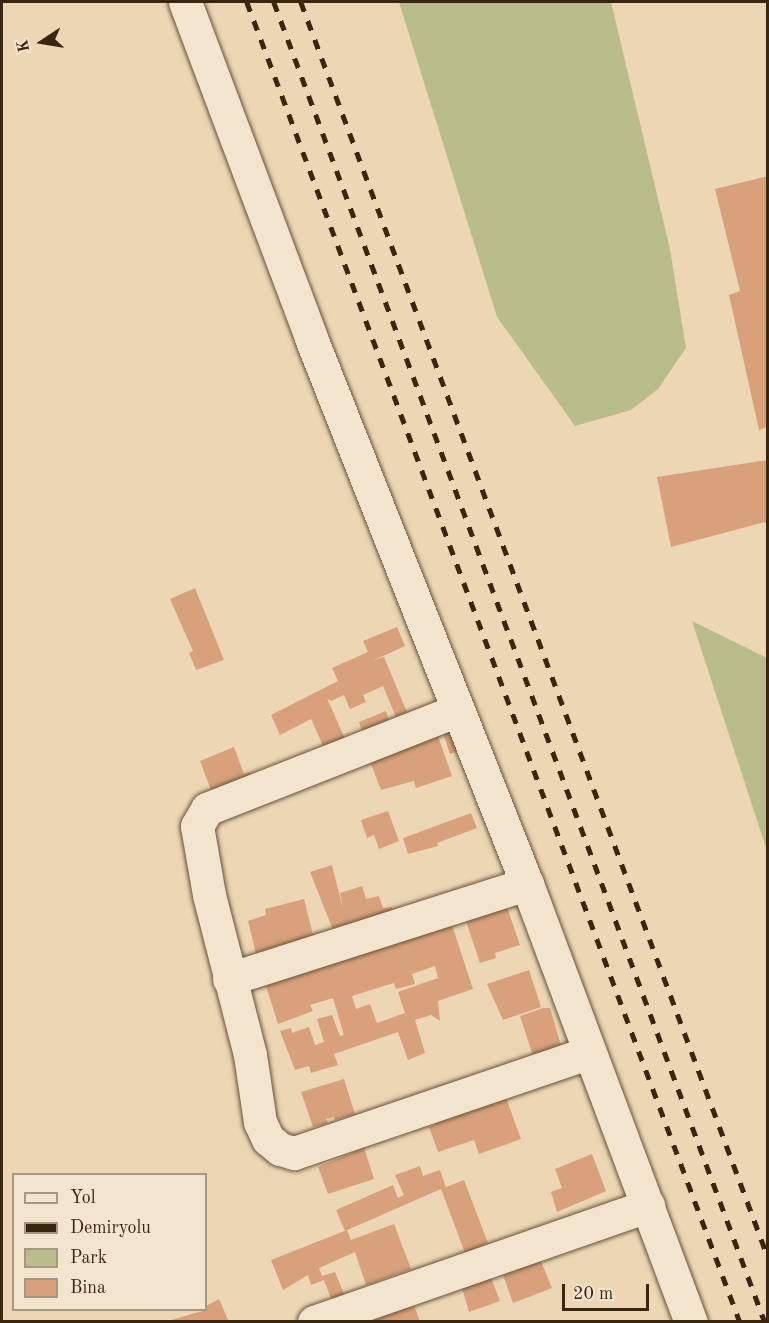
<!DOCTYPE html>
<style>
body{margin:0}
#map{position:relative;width:769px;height:1323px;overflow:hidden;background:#edd6b4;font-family:"Old Standard TT",serif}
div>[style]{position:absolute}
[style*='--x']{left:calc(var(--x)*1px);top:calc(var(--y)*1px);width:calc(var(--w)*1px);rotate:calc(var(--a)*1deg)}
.green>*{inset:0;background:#b9bd8c}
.building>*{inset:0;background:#d9a17b}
.roads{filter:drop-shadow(0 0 2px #655238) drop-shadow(0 0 2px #655238)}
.street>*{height:33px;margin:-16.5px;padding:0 16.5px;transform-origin:16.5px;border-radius:16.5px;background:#f3e4ce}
.secondary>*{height:33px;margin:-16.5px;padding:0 16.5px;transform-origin:16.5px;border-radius:16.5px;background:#f3e4ce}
.rail>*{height:4.5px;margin-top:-2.25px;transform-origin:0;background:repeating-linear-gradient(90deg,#38260e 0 10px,transparent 0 20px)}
span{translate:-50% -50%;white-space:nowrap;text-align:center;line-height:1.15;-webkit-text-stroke:4.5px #f3e4ce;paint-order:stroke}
.frame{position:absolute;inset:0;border:3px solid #38260e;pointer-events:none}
.legend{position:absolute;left:12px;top:1173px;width:195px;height:138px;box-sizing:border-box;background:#f3e4ce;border:2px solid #a89881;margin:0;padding:8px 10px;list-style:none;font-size:18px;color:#38260e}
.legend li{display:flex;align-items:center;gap:12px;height:30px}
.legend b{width:30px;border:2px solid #a89881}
.north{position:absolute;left:12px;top:12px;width:60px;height:60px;-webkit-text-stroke:4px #f3e4ce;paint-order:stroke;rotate:258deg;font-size:16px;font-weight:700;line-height:24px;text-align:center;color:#38260e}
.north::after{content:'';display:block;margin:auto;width:21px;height:27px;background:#38260e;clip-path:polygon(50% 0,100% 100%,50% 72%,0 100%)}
.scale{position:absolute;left:562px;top:1284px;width:87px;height:27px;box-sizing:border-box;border:3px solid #38260e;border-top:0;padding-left:8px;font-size:18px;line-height:21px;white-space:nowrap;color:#38260e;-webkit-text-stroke:4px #f3e4ce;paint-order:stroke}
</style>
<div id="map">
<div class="green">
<div style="clip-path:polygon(399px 2px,611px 2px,670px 249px,686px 348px,658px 389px,631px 410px,575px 426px,497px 317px)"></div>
<div style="clip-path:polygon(692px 621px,767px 658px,767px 851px)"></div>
</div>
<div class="building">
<div style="clip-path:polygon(768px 176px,768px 427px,759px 430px,729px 295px,740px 291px,715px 189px)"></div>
<div style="clip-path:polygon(768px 460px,768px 528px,765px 522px,671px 547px,657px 477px)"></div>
<div style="clip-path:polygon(195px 588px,224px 660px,196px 670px,189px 653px,193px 651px,170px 599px)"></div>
<div style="clip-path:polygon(397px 627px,405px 646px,372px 661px,384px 657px,407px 712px,396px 717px,383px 686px,363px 695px,366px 702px,350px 709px,344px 695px,331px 701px,327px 698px,345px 739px,324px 748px,311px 719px,280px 735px,271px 715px,338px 681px,332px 668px,368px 652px,363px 641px)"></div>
<div style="clip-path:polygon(386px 711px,390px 723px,363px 734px,359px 722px)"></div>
<div style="clip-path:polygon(457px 729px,465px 749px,450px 754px,443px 733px)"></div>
<div style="clip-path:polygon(438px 736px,452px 776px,416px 788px,414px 781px,381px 790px,369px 759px)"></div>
<div style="clip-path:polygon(234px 747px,244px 774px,250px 772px,253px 781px,214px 798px,200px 761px)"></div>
<div style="clip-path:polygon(388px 811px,399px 841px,379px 849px,374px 835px,367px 838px,361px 820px)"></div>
<div style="clip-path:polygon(471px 813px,477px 828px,437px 843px,438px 846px,408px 854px,403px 838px)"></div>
<div style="clip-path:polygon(332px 865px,343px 909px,340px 893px,362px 886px,366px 899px,379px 896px,383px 908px,392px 907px,395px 920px,335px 935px,310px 872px)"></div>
<div style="clip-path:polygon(304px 899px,314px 939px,257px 958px,248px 921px,266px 915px,265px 909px)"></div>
<div style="clip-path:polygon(507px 907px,520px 945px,495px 953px,496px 958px,480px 963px,466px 921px)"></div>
<div style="clip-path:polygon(evenodd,452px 925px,473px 989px,438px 1001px,440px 1021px,431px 1015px,415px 1020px,425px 1053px,408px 1060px,398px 1032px,334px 1054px,338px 1065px,311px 1073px,309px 1066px,295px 1070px,280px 1031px,291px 1028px,292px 1033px,309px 1027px,315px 1045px,324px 1042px,317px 1019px,332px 1015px,340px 1036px,344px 1035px,333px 998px,310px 1005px,313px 1011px,278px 1024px,266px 986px,452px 925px,435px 966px,438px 978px,398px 992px,405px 1013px,377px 1023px,370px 1004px,356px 1009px,352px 996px,394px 983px,396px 989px,415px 984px,412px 974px,435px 966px)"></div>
<div style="clip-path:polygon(529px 970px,541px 1007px,503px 1020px,487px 984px)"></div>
<div style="clip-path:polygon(543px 1008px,550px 1008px,562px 1049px,534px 1059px,520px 1016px)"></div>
<div style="clip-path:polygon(344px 1079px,355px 1114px,335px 1120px,334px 1117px,326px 1119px,328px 1123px,313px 1127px,301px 1092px)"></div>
<div style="clip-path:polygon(505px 1095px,521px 1139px,479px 1154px,474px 1140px,438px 1152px,429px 1127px,436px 1125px,435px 1121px)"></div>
<div style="clip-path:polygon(364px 1148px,374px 1179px,328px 1194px,318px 1167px)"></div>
<div style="clip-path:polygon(592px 1154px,606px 1191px,557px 1212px,551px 1192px,562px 1188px,555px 1169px)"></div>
<div style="clip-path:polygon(420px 1166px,423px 1176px,440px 1170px,446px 1187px,464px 1180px,488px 1243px,465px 1253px,441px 1189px,345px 1231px,336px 1210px,393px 1185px,398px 1198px,404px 1195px,395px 1175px)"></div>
<div style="clip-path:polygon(394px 1224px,411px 1269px,366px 1285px,355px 1252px,319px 1268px,322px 1276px,335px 1272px,345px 1296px,332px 1301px,324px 1280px,311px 1285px,308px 1275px,283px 1290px,271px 1260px,347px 1230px,351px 1240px)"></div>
<div style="clip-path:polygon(538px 1254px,552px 1288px,513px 1303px,501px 1269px)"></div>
<div style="clip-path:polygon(490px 1275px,500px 1301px,469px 1312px,461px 1285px)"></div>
<div style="clip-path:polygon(219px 1299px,229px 1322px,164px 1322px,206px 1310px,206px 1306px)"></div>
<div style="clip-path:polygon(413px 1302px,420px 1322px,364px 1322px)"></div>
</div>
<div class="roads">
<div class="street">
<div style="--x:458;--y:710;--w:270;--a:158.5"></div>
<div style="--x:207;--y:809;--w:20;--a:120"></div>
<div style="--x:197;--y:826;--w:70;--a:80.1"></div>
<div style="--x:209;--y:895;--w:165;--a:75.6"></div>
<div style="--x:250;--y:1055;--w:68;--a:81.5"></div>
<div style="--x:260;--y:1122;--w:19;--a:65"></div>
<div style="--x:268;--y:1139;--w:16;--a:40"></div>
<div style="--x:280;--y:1149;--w:15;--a:16"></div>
<div style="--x:294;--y:1153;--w:311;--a:-18.8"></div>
<div style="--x:229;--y:979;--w:313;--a:-17.7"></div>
<div style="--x:314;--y:1322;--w:354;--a:-19.2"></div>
</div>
<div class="secondary">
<div style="--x:185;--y:2;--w:359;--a:69.4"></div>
<div style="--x:311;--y:338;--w:587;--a:68.42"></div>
<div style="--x:527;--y:884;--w:468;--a:69.5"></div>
</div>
</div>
<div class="rail">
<div style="--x:247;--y:2;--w:1409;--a:69.52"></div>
<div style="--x:274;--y:2;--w:1408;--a:69.6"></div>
<div style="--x:301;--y:2;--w:1339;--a:69.59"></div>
</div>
<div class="frame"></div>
<ul class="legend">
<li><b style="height:8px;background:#f3e4ce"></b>Yol</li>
<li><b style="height:8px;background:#38260e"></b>Demiryolu</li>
<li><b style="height:16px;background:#b9bd8c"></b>Park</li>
<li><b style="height:16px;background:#d9a17b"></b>Bina</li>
</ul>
<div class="north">K</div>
<div class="scale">20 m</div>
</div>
